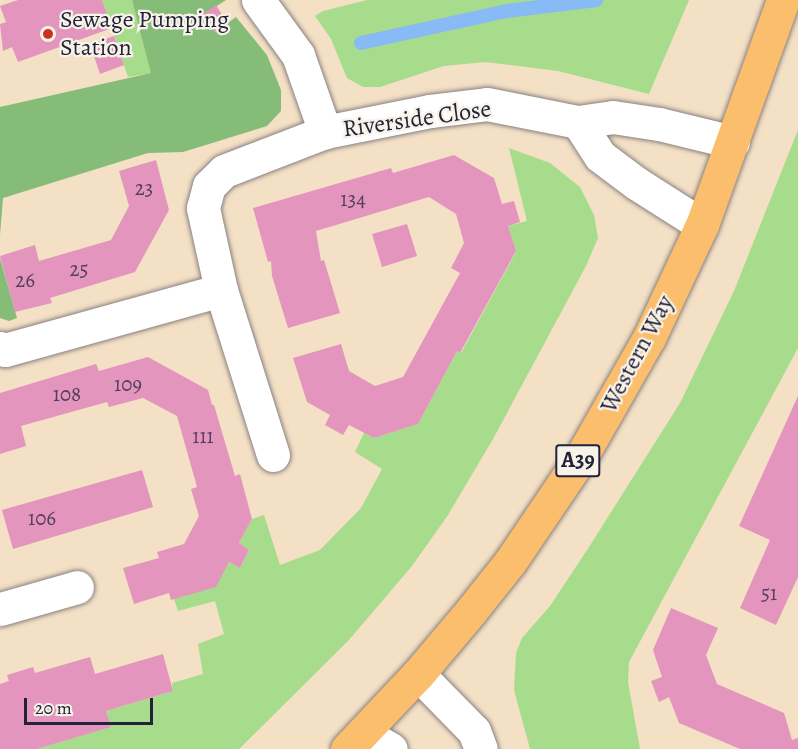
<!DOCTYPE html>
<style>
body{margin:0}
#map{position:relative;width:798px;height:749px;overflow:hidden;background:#f3e0c5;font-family:Alegreya,serif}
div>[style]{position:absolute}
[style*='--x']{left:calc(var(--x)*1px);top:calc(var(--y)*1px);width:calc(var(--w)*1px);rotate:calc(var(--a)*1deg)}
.green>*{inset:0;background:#a7dc8d}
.forest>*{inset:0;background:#85bc78}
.stream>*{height:14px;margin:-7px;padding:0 7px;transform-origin:7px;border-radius:7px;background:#88baf5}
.building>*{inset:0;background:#e395be}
.roads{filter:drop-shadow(0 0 2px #8a8180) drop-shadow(0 0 2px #8a8180)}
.minor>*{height:33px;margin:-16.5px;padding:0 16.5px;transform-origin:16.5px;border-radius:16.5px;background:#fff}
.major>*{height:33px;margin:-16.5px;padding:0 16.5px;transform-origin:16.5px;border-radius:16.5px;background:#fabe6d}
.dots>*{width:16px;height:16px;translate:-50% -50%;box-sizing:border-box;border:3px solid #f7f3e8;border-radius:50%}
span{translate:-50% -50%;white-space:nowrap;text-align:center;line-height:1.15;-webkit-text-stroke:4.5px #f7f3e8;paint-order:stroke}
.number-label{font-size:21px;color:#523f5c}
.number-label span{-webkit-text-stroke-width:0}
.shield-label span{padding:2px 4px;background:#f7f3e8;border:2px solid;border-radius:4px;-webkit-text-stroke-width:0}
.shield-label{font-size:22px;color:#22223b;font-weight:700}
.poi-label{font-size:24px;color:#22223b}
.left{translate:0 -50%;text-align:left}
.street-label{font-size:24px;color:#22223b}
.scale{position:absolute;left:24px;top:698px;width:129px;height:27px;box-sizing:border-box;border:3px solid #22223b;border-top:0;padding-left:8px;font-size:18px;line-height:21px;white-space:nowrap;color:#22223b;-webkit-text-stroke:4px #f7f3e8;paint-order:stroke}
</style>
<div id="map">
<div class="green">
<div style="clip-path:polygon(102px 0,132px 0,152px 73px,128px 77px)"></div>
<div style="clip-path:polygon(367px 0,689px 0,649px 94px,558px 71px,485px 62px,444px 66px,380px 87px,363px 87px,347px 78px,331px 39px,315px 16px,323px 11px)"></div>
<div style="clip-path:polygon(798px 130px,798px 348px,629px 662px,628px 682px,640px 749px,530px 749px,514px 690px,516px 653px,522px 638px,550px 606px,589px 547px,680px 403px,734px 291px)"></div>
<div style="clip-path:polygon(509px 148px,550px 163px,580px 187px,594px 215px,598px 238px,586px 266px,493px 439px,448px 515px,412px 566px,348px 641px,239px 749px,37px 749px,110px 727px,106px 711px,173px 691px,172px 683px,203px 674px,198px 644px,224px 634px,215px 601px,178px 611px,174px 599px,229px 562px,240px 568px,249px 550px,239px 543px,252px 519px,264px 515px,280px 565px,320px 550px,361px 508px,382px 469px,355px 452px,364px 433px,374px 438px,418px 424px,457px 351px,461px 353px,516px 252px,508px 226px,527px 221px)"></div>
</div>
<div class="forest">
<div style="clip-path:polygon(132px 0,226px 0,203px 15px,215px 32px,236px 17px,267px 55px,281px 90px,281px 111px,267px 126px,183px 152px,148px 153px,3px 198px,0 235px,0 107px,151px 73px)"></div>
<div style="clip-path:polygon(0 258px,17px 318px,9px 321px,0 318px)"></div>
</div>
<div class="stream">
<div style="--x:361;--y:43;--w:149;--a:-12.4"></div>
<div style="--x:507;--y:11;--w:90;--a:-7"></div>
</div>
<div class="building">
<div style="clip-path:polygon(18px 0,102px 0,112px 28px,18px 62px,12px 47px,3px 51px,0 24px,6px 22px,0 6px)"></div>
<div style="clip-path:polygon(216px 5px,227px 23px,215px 32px,203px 14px)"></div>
<div style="clip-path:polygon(114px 36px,124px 65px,100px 74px,90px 44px)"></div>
<div style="clip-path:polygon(454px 155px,494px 178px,502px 204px,514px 201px,520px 222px,508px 226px,516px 251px,460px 353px,457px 351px,418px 424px,374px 438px,349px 425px,343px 435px,325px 425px,330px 415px,307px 402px,293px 358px,341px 344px,349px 371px,375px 386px,403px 377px,460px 273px,451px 268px,464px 243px,456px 214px,429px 197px,316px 231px,321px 261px,324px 260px,340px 313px,288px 328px,272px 276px,271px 261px,268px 262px,253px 208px,391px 168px,393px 173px)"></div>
<div style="clip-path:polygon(156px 160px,169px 210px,135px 272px,50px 298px,52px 303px,15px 312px,0 256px,35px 245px,39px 261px,111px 240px,129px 206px,119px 171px)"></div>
<div style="clip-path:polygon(407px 224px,417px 256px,382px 267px,372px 234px)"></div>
<div style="clip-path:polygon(148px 357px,208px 390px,212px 405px,214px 405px,235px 476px,240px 474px,252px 519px,239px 543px,249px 550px,240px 568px,229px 562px,216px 587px,171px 600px,169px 593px,134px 604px,123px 568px,159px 558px,157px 552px,184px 544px,199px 516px,191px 489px,197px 487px,177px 416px,143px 398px,109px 407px,107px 402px,21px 426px,26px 446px,0 454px,0 393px,96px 364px,99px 371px)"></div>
<div style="clip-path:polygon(798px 396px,798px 577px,776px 625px,740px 608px,770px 540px,739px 526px)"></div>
<div style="clip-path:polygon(142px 470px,153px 507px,13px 549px,2px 510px)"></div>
<div style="clip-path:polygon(671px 608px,718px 628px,706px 655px,717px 684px,784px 713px,792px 740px,798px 738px,798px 749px,740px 749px,679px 723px,669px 697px,659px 702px,651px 681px,662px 677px,653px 650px)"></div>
<div style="clip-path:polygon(163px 654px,173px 691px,106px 711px,111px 727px,37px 749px,0 749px,0 684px,9px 681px,7px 675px,33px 667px,35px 673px,90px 657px,95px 674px)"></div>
</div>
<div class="roads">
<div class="minor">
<div style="--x:258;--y:0;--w:68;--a:54"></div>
<div style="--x:298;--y:55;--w:82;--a:70.7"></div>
<div style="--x:578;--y:122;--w:40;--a:57.1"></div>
<div style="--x:600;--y:156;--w:45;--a:36.9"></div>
<div style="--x:636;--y:183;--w:78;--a:32.5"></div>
<div style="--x:0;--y:348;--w:5;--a:22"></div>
<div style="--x:5;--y:350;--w:224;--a:-15.5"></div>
<div style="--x:273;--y:455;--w:173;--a:-107.5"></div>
<div style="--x:221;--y:290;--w:84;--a:-102.4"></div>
<div style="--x:203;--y:208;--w:23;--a:-75"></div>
<div style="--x:209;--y:186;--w:21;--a:-45"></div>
<div style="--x:224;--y:171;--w:108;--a:-21.1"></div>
<div style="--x:325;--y:132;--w:107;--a:-11.3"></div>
<div style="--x:430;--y:111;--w:57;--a:-7"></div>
<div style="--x:487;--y:104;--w:93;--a:11.2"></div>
<div style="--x:578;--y:122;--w:35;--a:-8"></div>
<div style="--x:613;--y:117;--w:47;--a:8.7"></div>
<div style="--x:659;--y:124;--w:76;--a:13.7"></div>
<div style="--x:0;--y:609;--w:80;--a:-15.9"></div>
<div style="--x:418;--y:674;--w:80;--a:45.5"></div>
<div style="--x:474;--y:731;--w:19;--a:69"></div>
<div style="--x:363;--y:733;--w:32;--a:30"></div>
</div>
<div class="major">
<div style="--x:347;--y:749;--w:103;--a:-46.6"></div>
<div style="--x:418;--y:674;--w:82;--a:-49.9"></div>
<div style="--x:471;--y:611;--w:63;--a:-51.5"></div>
<div style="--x:510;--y:562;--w:127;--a:-55.9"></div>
<div style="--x:581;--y:457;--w:137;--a:-60.3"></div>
<div style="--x:649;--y:338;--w:125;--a:-64.9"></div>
<div style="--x:702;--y:225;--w:239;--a:-70.2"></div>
</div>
</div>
<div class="dots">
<div style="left:48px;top:34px;background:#c8321e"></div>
</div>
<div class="number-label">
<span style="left:144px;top:188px">23</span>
<span style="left:353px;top:199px">134</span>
<span style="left:79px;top:269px">25</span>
<span style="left:25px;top:280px">26</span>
<span style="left:128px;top:384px">109</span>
<span style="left:67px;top:394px">108</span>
<span style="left:203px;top:436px">111</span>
<span style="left:42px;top:518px">106</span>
<span style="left:769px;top:593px">51</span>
</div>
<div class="shield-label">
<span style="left:578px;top:461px">A39</span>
</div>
<div class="poi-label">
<span class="left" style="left:60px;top:34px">Sewage Pumping<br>Station</span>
</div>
<div class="street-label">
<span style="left:417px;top:119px;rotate:-8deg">Riverside Close</span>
<span style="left:637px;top:354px;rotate:-62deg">Western Way</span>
</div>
<div class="scale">20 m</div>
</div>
